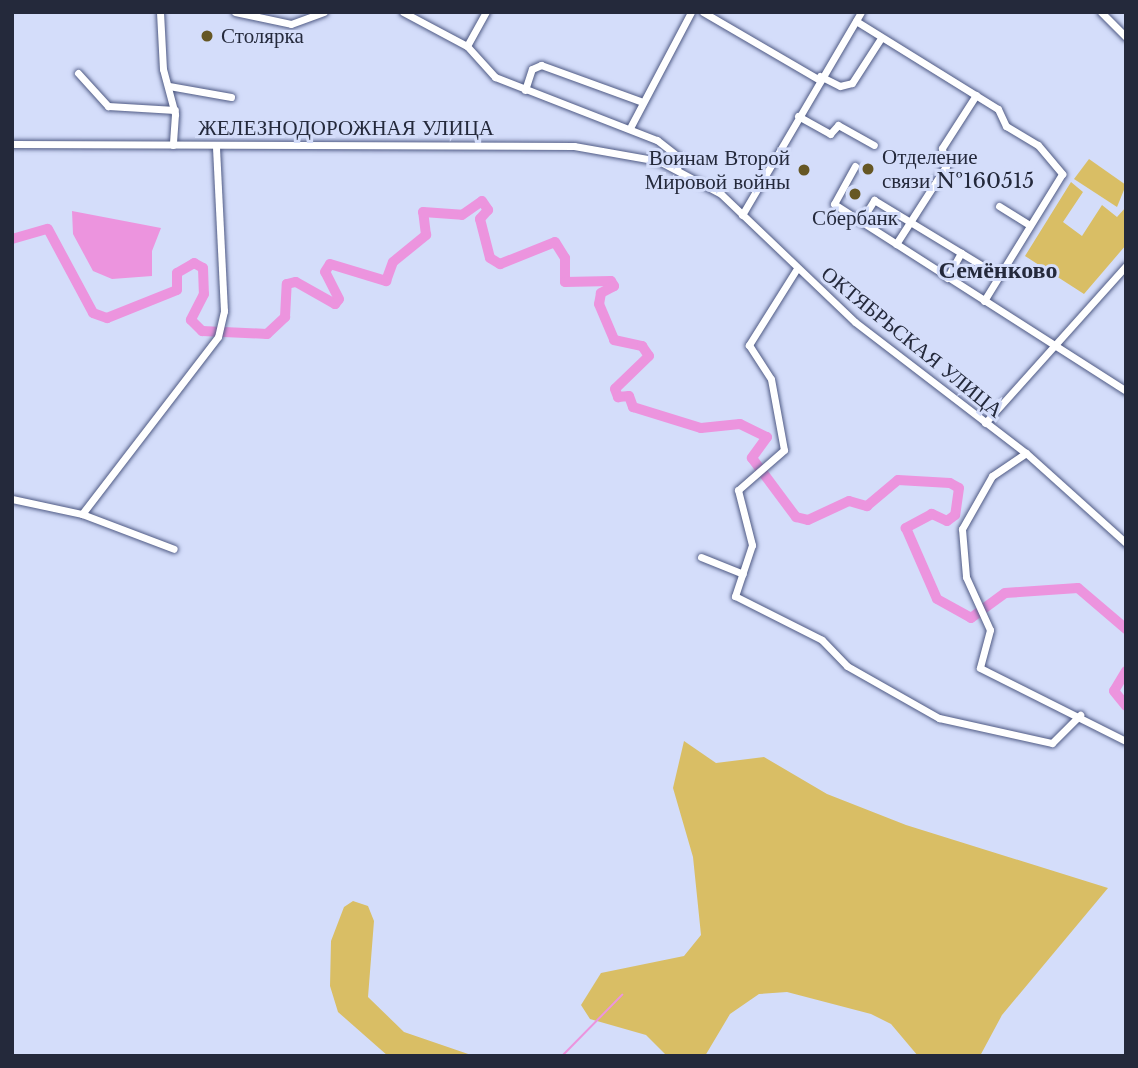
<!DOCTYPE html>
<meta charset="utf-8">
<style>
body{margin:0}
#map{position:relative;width:1138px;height:1068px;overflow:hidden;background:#d4ddfa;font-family:"Libre Baskerville",serif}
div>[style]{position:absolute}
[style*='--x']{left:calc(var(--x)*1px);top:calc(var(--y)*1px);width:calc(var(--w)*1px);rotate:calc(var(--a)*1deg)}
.green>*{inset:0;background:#d9be65}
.water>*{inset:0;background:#ec94de}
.stream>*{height:2px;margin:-1px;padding:0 1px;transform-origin:1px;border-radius:1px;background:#ec94de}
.river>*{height:10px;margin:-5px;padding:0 5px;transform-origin:5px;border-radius:5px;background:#ec94de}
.roads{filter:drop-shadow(0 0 2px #4f5a84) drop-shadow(0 0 2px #4f5a84)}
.minor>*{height:7px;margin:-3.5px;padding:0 3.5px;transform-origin:3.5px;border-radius:3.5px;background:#fff}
.dots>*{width:19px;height:19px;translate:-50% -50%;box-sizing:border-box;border:4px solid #d4ddfa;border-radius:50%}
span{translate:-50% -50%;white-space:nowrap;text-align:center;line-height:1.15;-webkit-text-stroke:6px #d4ddfa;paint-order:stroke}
.poi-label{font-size:21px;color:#24293b}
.left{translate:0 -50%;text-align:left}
.right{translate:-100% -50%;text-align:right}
.street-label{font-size:21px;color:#24293b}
.quarter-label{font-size:24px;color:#24293b;font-weight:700}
.frame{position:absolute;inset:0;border:14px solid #24293b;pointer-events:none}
</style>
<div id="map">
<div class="green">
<div style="clip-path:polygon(1089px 159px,1126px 185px,1117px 207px,1074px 179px)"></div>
<div style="clip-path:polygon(1071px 182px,1083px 192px,1063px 222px,1082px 236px,1102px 205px,1117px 217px,1126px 207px,1126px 245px,1084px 294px,1025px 256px)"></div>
<div style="clip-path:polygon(684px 741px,716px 763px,764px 757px,827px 794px,906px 825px,1108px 888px,1002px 1015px,980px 1056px,918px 1056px,891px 1024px,871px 1014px,787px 992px,759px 994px,730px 1014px,705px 1056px,667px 1056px,646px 1035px,590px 1019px,581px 1005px,601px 973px,684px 956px,701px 935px,693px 857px,673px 788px)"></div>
<div style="clip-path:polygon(353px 901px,368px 906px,374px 921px,368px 997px,404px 1032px,474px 1056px,388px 1056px,338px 1012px,330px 986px,331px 941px,344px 907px)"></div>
</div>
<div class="water">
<div style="clip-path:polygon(72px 211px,161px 228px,152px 251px,152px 276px,112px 279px,93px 271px,73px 234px)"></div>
</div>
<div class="stream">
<div style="--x:562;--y:1056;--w:86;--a:-45.5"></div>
</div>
<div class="river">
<div style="--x:12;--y:239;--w:37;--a:-16"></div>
<div style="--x:48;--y:229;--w:95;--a:61.8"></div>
<div style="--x:93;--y:313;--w:15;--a:20"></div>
<div style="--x:107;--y:318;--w:75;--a:-21.8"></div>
<div style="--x:177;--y:290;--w:17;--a:-90"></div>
<div style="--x:177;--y:273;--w:20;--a:-30"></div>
<div style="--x:194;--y:263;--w:10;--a:29"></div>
<div style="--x:203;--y:268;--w:26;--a:88"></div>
<div style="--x:204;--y:294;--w:29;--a:117"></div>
<div style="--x:191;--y:320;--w:16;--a:45"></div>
<div style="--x:202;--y:331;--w:65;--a:2.6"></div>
<div style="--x:267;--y:334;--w:25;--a:-43"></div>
<div style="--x:285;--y:317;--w:33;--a:-87"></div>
<div style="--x:287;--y:284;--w:9;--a:-13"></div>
<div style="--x:296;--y:282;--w:45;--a:29.4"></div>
<div style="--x:335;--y:304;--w:6;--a:-51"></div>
<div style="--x:339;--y:299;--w:30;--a:-117"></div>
<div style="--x:325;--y:272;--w:9;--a:-58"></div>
<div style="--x:330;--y:264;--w:59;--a:16.9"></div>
<div style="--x:386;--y:281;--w:20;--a:-70"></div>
<div style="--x:393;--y:262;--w:43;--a:-39.3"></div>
<div style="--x:426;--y:235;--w:23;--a:-97"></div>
<div style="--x:423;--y:212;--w:39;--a:4"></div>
<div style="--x:462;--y:215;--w:24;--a:-35"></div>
<div style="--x:482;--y:201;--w:11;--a:56"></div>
<div style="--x:488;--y:210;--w:12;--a:132"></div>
<div style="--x:480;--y:219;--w:40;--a:75.6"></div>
<div style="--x:490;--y:258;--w:12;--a:31"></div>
<div style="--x:500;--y:264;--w:59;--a:-21.8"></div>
<div style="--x:555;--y:242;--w:19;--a:58"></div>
<div style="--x:565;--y:258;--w:24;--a:90"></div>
<div style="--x:565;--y:282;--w:46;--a:-1.2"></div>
<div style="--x:611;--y:281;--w:6;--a:59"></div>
<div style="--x:614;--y:286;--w:15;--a:152"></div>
<div style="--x:601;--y:293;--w:11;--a:100"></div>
<div style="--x:599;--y:304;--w:39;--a:67"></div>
<div style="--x:614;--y:340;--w:29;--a:12"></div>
<div style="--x:642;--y:346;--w:12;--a:55"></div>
<div style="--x:649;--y:356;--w:47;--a:135.9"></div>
<div style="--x:615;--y:389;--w:9;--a:69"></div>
<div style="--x:618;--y:397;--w:11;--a:-5"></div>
<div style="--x:629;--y:396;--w:12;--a:70"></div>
<div style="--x:633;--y:407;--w:71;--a:17.2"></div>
<div style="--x:701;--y:428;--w:39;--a:-6"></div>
<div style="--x:740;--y:424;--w:30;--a:26"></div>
<div style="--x:767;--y:437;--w:26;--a:126"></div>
<div style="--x:752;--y:458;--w:74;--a:53.3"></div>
<div style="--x:796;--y:517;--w:12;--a:14"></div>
<div style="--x:808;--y:520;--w:45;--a:-24.9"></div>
<div style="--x:849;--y:501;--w:19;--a:16"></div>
<div style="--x:867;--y:506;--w:40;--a:-40"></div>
<div style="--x:898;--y:480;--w:52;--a:3.3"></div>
<div style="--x:950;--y:483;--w:10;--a:29"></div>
<div style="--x:959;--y:488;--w:27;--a:98"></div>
<div style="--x:955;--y:515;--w:10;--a:143"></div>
<div style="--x:947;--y:521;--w:17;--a:-155"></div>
<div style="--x:932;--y:514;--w:30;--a:152"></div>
<div style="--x:906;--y:528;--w:77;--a:66.4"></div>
<div style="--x:937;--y:599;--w:39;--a:29"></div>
<div style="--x:971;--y:618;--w:42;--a:-36.3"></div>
<div style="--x:1005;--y:593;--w:73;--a:-3.9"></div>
<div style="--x:1078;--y:588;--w:63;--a:40.5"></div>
<div style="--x:1126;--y:671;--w:23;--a:121"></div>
<div style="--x:1114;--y:691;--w:19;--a:51"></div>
</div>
<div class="roads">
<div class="minor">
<div style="--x:160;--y:12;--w:57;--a:87"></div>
<div style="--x:163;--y:69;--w:47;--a:75.1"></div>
<div style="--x:175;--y:114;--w:31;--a:94"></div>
<div style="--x:235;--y:12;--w:57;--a:12.1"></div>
<div style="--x:291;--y:24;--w:35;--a:-20"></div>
<div style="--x:403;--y:12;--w:72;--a:28"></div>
<div style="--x:467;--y:46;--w:42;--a:47.9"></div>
<div style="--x:495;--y:77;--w:174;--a:21.3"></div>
<div style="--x:657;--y:140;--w:28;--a:38"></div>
<div style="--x:679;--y:157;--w:12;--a:99"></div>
<div style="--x:703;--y:12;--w:133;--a:30.2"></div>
<div style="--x:1101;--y:12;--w:35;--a:45"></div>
<div style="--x:856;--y:21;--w:167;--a:31.8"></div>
<div style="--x:998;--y:109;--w:19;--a:65"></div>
<div style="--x:1006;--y:126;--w:37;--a:31"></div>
<div style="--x:1038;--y:145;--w:38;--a:50"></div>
<div style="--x:1062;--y:174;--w:149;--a:121.6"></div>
<div style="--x:467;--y:46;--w:39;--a:-61"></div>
<div style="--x:78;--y:73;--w:45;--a:47.7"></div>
<div style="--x:108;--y:106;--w:67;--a:3.4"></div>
<div style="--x:820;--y:76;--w:22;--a:27"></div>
<div style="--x:840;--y:86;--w:12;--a:-14"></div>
<div style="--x:852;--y:83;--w:54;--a:-57.2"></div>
<div style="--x:169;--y:86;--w:63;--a:10.1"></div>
<div style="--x:525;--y:90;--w:22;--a:-72"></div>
<div style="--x:532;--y:69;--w:10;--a:-24"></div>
<div style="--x:541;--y:65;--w:105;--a:20"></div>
<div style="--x:798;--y:116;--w:37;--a:29"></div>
<div style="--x:830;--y:134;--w:12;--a:-48"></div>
<div style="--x:838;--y:125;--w:41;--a:29.1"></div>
<div style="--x:631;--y:126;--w:129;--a:-62.2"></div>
<div style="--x:12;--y:144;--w:562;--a:0.2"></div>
<div style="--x:574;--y:146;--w:86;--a:10"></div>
<div style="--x:659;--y:161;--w:70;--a:28"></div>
<div style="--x:721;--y:194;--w:185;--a:43.7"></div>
<div style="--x:855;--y:322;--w:215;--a:37.5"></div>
<div style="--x:1026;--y:453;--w:135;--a:42"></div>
<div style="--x:855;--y:166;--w:43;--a:118.9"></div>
<div style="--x:834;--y:204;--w:347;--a:32.6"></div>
<div style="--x:999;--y:206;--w:36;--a:32"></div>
<div style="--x:742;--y:215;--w:235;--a:-59.6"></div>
<div style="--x:861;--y:221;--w:25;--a:-58"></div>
<div style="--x:874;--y:200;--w:146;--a:31.3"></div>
<div style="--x:896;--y:244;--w:93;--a:-57.3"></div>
<div style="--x:946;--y:166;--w:18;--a:-103"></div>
<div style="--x:942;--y:148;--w:63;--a:-57.3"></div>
<div style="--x:796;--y:270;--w:89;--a:122.1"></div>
<div style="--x:749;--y:345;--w:40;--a:57.1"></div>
<div style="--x:771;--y:379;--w:72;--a:79.6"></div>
<div style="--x:784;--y:450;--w:61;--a:139"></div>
<div style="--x:738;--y:490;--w:57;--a:75.7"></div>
<div style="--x:752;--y:545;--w:54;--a:108.4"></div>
<div style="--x:735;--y:596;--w:97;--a:26.8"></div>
<div style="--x:822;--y:640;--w:36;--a:46"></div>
<div style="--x:847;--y:666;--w:106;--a:29.5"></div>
<div style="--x:939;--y:718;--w:116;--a:12.5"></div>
<div style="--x:1052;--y:743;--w:40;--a:-45"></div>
<div style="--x:947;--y:278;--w:29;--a:-61"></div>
<div style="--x:985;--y:423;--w:211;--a:-48.1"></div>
<div style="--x:1026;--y:453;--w:41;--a:145.9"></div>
<div style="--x:992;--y:476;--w:61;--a:119.5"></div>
<div style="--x:962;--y:529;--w:48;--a:85.2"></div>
<div style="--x:966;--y:577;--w:58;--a:65.6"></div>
<div style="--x:990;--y:630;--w:39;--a:105"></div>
<div style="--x:980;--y:668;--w:163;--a:26.6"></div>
<div style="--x:12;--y:499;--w:72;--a:12.1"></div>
<div style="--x:82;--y:514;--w:98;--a:20.8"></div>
<div style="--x:82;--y:514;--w:223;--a:-52.5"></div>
<div style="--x:218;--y:337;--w:27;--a:-77"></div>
<div style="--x:224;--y:311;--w:165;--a:-92.8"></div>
<div style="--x:701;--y:557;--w:45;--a:22"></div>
</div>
</div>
<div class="dots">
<div style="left:207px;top:36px;background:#665724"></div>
<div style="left:868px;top:169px;background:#665724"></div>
<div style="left:804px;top:170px;background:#665724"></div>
<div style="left:855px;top:194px;background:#665724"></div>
</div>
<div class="poi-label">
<span class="left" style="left:221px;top:36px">Столярка</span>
<span class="left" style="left:882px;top:169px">Отделение<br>связи №160515</span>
<span class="right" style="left:790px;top:170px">Воинам Второй<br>Мировой войны</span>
<span style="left:855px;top:218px">Сбербанк</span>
</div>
<div class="street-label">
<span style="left:346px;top:128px">ЖЕЛЕЗНОДОРОЖНАЯ УЛИЦА</span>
<span style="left:912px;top:342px;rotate:39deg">ОКТЯБРЬСКАЯ УЛИЦА</span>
</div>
<div class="quarter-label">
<span style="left:998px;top:270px">Семёнково</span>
</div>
<div class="frame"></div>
</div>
